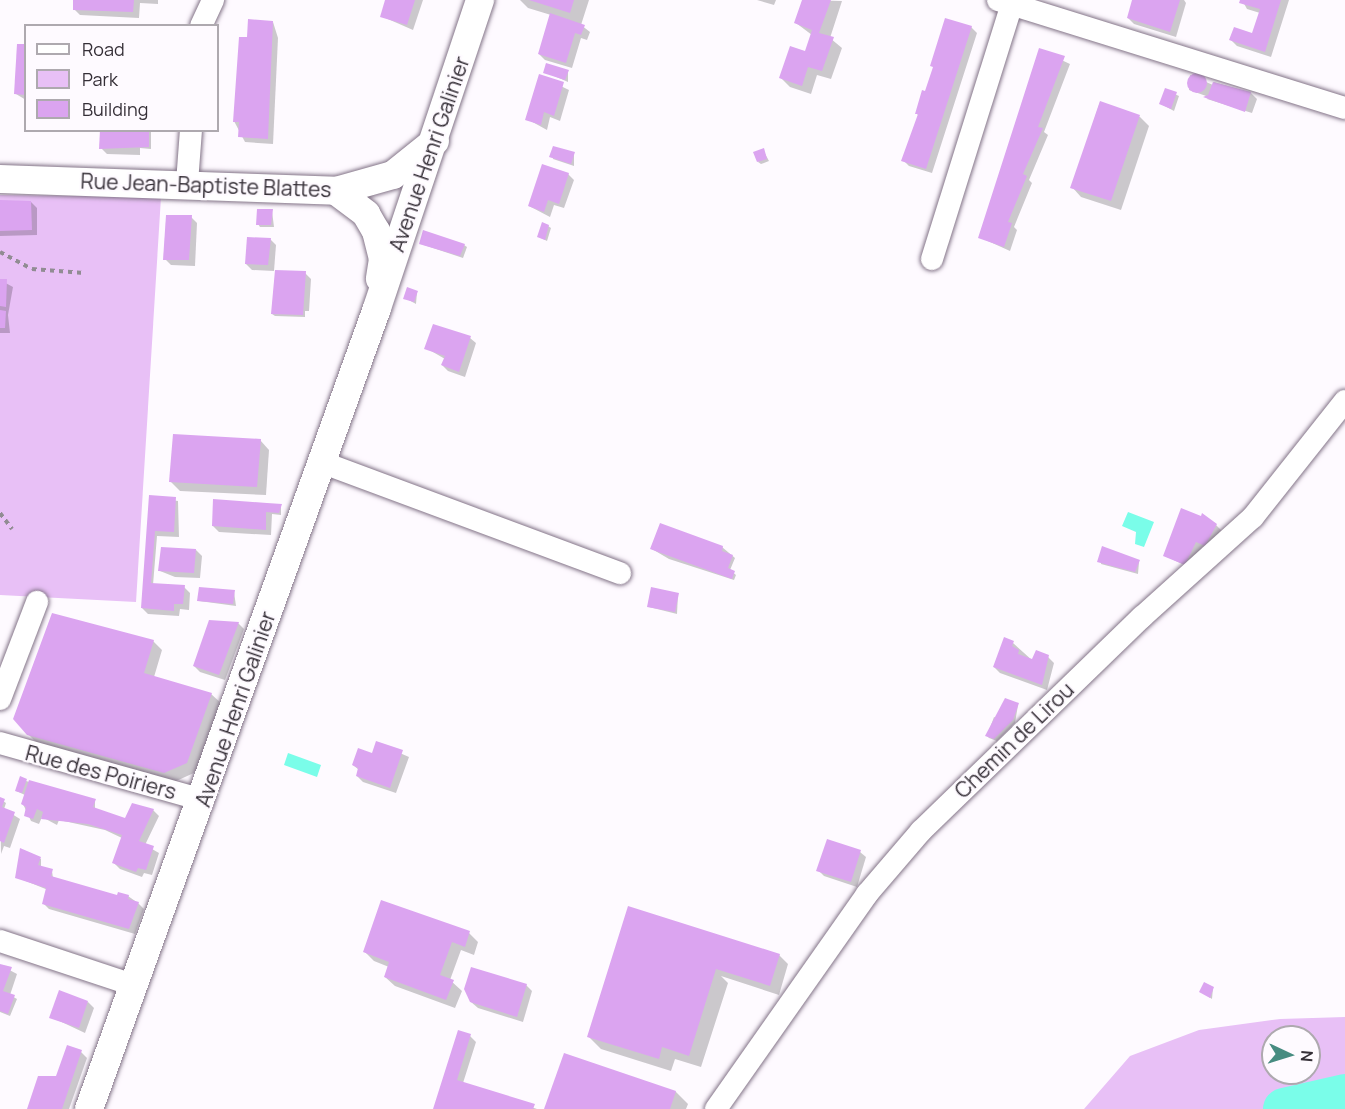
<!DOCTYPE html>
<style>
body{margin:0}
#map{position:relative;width:1345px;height:1109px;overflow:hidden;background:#fefaff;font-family:Manrope,sans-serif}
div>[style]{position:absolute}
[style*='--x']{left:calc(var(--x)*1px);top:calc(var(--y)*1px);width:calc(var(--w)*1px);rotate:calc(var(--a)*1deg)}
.green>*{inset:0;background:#e8c0f6}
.water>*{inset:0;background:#7afde9}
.shadow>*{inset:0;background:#0003}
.river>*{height:42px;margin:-21px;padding:0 21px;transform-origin:21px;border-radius:21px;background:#7afde9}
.building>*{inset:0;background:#dba4f0}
.round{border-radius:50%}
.path>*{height:4px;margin-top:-2px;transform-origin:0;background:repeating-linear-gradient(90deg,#918c93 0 4.5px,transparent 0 9px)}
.roads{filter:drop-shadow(0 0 2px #837488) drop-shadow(0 0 2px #837488)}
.minor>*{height:22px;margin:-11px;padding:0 11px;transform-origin:11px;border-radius:11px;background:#fff}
.major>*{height:28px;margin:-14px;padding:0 14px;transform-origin:14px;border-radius:14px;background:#fff}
span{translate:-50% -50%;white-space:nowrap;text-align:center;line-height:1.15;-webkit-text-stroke:4.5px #fefaff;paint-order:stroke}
.street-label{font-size:21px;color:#352f37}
.legend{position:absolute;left:24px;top:24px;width:195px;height:108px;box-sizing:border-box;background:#fefaff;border:2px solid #aea9af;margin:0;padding:8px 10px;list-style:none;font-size:18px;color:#352f37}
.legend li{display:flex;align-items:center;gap:12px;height:30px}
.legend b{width:30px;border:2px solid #aea9af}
.north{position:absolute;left:1261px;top:1025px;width:60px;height:60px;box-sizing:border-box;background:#fefaff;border:2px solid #aea9af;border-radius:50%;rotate:94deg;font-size:16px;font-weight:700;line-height:24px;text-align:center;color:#352f37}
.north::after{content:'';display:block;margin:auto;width:21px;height:27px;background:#478c81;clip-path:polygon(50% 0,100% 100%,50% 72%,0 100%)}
</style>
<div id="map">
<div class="green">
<div style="clip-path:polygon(0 195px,161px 197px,136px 602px,0 595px)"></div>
<div style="clip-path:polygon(evenodd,1345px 1017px,1345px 1109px,1084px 1109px,1130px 1056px,1199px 1030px,1280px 1019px,1345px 1017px,1273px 1037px,1309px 1037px,1309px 1073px,1273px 1073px,1273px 1037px)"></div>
</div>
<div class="water">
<div style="clip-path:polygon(1128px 512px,1154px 522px,1144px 547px,1135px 544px,1136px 532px,1122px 526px)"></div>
<div style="clip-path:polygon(288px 753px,321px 765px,317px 777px,284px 765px)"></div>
</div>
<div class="shadow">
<div style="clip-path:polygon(75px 0,158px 0,158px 4px,140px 3px,139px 18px,80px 15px,74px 9px)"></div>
<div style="clip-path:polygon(386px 0,423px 0,413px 30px,381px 16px)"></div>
<div style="clip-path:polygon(520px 0,589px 0,581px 25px,590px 32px,587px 40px,581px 38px,572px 68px,545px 60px,539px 54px,551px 15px,528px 8px)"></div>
<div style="clip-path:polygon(757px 0,776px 0,774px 5px)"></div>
<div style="clip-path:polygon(803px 0,842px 1px,830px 38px,842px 48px,831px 79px,817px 75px,811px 94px,790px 87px,781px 78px,806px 53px,812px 35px,796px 23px)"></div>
<div style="clip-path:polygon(1134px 0,1184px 0,1186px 3px,1176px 37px,1134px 24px,1128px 18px)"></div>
<div style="clip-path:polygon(1242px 0,1289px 0,1271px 57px,1237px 46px,1231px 40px,1253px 35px,1260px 13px,1247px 9px)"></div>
<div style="clip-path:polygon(273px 22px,278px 38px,273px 144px,245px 142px,234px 121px,248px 39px)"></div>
<div style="clip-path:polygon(971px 27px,977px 33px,932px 173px,909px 166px,903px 160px,919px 116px,916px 113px)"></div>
<div style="clip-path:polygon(26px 46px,26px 100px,16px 94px)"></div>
<div style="clip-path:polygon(1040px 50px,1070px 64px,1044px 132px,1048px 135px,1029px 180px,1032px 183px,1014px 227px,1017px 230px,1010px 251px,979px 237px)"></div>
<div style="clip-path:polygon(568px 71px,568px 82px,545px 72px)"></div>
<div style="clip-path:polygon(1190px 75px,1213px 85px,1214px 82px,1251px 93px,1257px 99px,1252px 113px,1207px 99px,1209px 97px,1189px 90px)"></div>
<div style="clip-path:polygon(540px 76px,569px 90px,560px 121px,550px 117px,547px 130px,527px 119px)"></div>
<div style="clip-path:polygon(1166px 90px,1179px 96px,1174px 111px,1161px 104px)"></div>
<div style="clip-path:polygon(1100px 102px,1140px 117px,1149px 126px,1121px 210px,1081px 197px,1072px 187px)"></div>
<div style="clip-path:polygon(101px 130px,151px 130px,151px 149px,140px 148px,140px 155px,107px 154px,101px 148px)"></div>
<div style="clip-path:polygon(554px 147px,574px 154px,574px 166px,553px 159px)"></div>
<div style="clip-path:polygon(763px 150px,769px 161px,761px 164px,758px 162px)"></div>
<div style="clip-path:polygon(568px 174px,574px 180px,564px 208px,554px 205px,550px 217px,529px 206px)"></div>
<div style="clip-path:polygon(0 202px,31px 202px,37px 208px,37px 235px,0 236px)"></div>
<div style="clip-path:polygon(272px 211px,274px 227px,260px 227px,258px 224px)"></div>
<div style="clip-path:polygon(191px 217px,197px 223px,195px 266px,171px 265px,165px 259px)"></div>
<div style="clip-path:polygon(548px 226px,551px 228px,547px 241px,539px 237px)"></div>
<div style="clip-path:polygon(270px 239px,276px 245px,274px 271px,252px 270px,246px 264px)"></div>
<div style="clip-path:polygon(421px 244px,464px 245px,467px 247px,463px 258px)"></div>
<div style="clip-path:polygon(305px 273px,311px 279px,309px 311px,305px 311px,305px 317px,275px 316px,272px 314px)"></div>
<div style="clip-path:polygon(0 280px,13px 287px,8px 315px,10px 333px,0 333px)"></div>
<div style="clip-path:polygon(417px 292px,416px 304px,405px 298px)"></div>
<div style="clip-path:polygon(470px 338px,476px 343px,465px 377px,448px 371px,442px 365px,445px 359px,426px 348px)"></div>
<div style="clip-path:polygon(260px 440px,269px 450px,266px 495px,180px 491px,171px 482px)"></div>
<div style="clip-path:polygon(150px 497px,178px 501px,179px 537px,157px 536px,153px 585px,184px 587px,190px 593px,189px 610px,180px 609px,179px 616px,148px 614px,142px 608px)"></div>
<div style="clip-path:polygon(281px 505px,281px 515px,272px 514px,271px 535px,219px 532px,213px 526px)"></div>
<div style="clip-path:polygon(1216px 525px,1222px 531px,1211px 551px,1202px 547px,1197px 565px,1189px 567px,1165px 556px)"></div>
<div style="clip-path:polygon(722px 547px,735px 558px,730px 570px,736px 575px,734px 580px,669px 559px,652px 549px)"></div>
<div style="clip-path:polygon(1103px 548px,1139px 562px,1138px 574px,1101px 564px)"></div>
<div style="clip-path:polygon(196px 550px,202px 556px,200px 578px,175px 577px,160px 571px)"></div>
<div style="clip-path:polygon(234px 592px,236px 606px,199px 601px)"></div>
<div style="clip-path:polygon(678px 594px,677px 614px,649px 607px)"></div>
<div style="clip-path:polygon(238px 623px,244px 629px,225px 680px,200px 672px,194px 666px)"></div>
<div style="clip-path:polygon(153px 641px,162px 650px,154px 677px,211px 694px,221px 703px,196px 772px,174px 782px,37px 743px,28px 734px)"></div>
<div style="clip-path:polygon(1013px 643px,1033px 661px,1048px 657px,1054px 663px,1047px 690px,1000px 673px,994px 667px)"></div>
<div style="clip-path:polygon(1018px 705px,1015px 723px,997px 741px,989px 738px,987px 736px,994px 717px,999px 719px)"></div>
<div style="clip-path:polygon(377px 743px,409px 757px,396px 793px,363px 782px,357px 776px,359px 770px,353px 765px,372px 755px)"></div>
<div style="clip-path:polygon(26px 781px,95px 801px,95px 810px,125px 820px,153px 810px,159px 816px,145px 845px,159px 853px,152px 875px,144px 873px,142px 877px,120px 869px,114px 863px,122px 838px,105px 830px,59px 820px,57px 825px,42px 817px,39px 824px,31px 821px,23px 804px,25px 795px,16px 791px)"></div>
<div style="clip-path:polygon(0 799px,6px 803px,4px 809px,20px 819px,10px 848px,4px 846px,1px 854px)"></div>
<div style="clip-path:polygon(21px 850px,41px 859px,41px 867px,52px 871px,53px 878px,118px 897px,128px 896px,138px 903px,144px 909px,135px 934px,49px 909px,43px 903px,48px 890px,16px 877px)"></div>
<div style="clip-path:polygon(860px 852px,866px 857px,857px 887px,824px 876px,818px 870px)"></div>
<div style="clip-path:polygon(629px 908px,779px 955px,788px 964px,779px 995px,721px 976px,728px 983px,701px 1067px,675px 1059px,671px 1071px,601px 1049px,589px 1037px)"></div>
<div style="clip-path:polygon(469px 933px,478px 942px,474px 955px,461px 950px,450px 980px,462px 991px,455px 1008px,395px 986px,385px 977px,389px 967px,374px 961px,365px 952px)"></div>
<div style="clip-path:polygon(0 965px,17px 974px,10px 995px,17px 999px,10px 1016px,0 1012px)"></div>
<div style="clip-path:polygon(526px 985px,532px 991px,523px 1022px,478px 1008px,471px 1002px)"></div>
<div style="clip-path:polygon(1213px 988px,1212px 999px,1201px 992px)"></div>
<div style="clip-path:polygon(88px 1002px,94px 1008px,85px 1033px,51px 1017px)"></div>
<div style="clip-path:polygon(470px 1036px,476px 1042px,463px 1083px,537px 1109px,435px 1109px)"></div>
<div style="clip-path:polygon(81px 1052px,87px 1058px,69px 1109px,28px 1109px)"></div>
<div style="clip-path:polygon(565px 1055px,676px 1092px,688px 1104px,686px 1109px,546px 1109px)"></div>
</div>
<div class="river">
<div style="--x:1284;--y:1109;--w:63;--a:-12.9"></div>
</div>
<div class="building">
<div style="clip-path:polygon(73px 0,134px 0,133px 12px,73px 10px)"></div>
<div style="clip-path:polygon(385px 0,415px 0,407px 25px,380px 17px)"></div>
<div style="clip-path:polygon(529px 0,574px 0,570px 13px)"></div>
<div style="clip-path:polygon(802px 0,831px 0,819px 33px,834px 37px,822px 71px,808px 67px,802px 86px,779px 78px,790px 46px,805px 51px,812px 30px,794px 23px)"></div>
<div style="clip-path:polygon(1132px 0,1180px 0,1170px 32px,1127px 18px)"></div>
<div style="clip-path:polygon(1240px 0,1281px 0,1265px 52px,1229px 40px,1234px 27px,1252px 33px,1260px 9px,1239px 3px)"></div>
<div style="clip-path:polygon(550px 13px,585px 25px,581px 35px,575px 33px,566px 63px,538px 54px)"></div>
<div style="clip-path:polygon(945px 18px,972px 26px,926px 169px,901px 161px,918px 114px,915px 114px,922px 90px,925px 91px,933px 67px,930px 66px)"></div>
<div style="clip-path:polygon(248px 19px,273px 21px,268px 139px,238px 137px,239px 122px,233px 122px,239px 37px,247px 37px)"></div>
<div style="clip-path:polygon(17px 44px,26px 44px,26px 95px,14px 94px)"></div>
<div style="clip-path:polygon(1039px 48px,1065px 56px,1038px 127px,1043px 128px,1023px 174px,1027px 176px,1008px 222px,1012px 223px,1004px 247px,978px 238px)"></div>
<div style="clip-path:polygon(546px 63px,569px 70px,565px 80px,543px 73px)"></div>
<div class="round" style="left:1187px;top:73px;width:20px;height:20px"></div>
<div style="clip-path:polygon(539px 74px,564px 82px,554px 116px,544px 112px,541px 125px,525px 120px)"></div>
<div style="clip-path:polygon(1213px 82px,1251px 92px,1245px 112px,1203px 97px,1208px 95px)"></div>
<div style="clip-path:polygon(1165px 88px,1177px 92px,1171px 109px,1159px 104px)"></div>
<div style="clip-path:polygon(1100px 101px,1140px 115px,1111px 201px,1070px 188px)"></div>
<div style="clip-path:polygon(100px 130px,149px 130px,149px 147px,99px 149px)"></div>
<div style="clip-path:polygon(553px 146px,575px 152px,571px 164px,549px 157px)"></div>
<div style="clip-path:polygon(764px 148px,767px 159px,757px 162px,753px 152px)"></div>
<div style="clip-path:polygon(542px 164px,569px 173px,559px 204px,548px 200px,544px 212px,528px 206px)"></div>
<div style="clip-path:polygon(0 200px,31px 201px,32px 230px,0 231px)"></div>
<div style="clip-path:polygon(257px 209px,273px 209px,271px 225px,256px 225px)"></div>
<div style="clip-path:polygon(166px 215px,192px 215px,189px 260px,163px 260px)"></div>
<div style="clip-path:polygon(542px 222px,549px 225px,545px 240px,537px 237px)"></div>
<div style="clip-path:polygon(423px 230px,465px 244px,460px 256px,419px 244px)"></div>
<div style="clip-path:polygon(247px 237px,271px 238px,268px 265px,245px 264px)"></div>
<div style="clip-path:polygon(275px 270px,306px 271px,303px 315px,271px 314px)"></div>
<div style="clip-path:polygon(0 279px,7px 279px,6px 307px,0 306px)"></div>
<div style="clip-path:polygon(407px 287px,418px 291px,414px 302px,403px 299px)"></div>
<div style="clip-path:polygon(0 310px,6px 311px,5px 328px,0 328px)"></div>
<div style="clip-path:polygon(433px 324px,471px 336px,459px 372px,441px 365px,445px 356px,424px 349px)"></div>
<div style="clip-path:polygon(173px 434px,261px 439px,257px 487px,169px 482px)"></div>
<div style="clip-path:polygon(149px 495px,176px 497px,174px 532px,155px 531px,151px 583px,185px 585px,183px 604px,174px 604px,174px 611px,141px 608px)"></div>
<div style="clip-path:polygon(213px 499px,267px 503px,282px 504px,279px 513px,266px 512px,266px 530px,212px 526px)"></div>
<div style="clip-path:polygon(1181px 508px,1201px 516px,1202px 513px,1217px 524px,1205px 546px,1196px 542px,1185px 565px,1163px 556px)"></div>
<div style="clip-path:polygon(660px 523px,723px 546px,722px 551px,733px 555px,728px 568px,735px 571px,732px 579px,650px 549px)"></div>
<div style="clip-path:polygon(1102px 546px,1140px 560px,1135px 572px,1097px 562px)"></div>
<div style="clip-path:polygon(161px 547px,196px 549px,194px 573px,158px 571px)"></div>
<div style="clip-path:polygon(199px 587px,235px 590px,233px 604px,197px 601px)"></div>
<div style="clip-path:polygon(651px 587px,679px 593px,675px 612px,647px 607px)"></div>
<div style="clip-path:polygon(52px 613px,154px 640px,144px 673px,212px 693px,187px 763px,164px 773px,27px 735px,13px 719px)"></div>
<div style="clip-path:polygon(209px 620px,239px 622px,219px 675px,193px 666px)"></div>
<div style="clip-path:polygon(1004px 637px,1014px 641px,1012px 646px,1019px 650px,1018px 654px,1032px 659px,1036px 650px,1049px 655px,1042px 685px,993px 667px)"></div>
<div style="clip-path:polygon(1005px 698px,1019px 703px,1013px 720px,994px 739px,985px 736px)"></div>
<div style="clip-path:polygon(376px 741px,403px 750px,390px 788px,356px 776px,358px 768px,352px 765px,358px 748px,372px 753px)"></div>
<div style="clip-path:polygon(20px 776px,27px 779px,22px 793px,15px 791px)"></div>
<div style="clip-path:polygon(29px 780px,96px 799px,93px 807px,125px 818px,132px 803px,154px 809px,139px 841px,154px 846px,146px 870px,138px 868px,136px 872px,112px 863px,122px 835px,88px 824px,41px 819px,43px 812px,37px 809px,33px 819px,24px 816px,26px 807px,21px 804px)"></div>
<div style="clip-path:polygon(0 797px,5px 799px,2px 807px,15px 812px,4px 843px,0 841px)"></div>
<div style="clip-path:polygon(827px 839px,861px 850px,851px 882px,816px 871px)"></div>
<div style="clip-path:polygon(20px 848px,41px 857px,38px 865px,53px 869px,51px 876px,117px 895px,118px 892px,129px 895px,128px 899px,139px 902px,129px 929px,42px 904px,46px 888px,15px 878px)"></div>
<div style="clip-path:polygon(381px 900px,470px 931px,465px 947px,452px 942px,440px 975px,454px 980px,446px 1000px,384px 977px,389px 962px,363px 952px)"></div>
<div style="clip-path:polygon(628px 906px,780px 954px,770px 986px,716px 969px,689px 1056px,662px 1047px,659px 1059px,587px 1037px)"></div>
<div style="clip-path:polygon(0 964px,12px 967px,3px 991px,15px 995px,8px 1014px,0 1011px)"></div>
<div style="clip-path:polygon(471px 967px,527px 984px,517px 1017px,470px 1002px,464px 989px)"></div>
<div style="clip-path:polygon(1204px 982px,1214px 987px,1210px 998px,1199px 992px)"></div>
<div style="clip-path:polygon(59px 990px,88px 1001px,79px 1028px,49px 1018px)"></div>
<div style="clip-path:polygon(458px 1030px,471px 1034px,457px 1080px,535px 1104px,533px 1109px,433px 1109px)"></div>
<div style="clip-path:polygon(67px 1045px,82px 1050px,62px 1109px,27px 1109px,38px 1076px,56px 1076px)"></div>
<div style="clip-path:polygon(564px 1053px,676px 1091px,670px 1109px,544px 1109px)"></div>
</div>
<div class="path">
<div style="--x:0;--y:252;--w:36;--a:28"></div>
<div style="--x:32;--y:269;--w:52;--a:4.4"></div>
<div style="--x:0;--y:513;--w:20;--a:53"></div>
</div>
<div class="roads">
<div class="minor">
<div style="--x:998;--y:0;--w:363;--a:17.3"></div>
<div style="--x:201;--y:26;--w:29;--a:-65"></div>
<div style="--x:187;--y:183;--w:53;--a:-85.7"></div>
<div style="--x:932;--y:259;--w:267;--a:-72.6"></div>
<div style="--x:321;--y:462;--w:319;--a:20.4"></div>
<div style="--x:0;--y:699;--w:104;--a:-69.1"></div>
<div style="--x:0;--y:743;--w:211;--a:15.7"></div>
<div style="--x:0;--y:941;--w:143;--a:18.3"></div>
<div style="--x:716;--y:1109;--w:263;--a:-54.9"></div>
<div style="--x:867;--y:894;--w:83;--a:-49.4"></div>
<div style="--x:921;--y:831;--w:308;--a:-44.1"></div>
<div style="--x:1142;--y:617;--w:149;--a:-42"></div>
<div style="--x:1253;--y:517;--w:148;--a:-51.6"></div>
</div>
<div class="major">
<div style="--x:0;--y:179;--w:336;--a:2"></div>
<div style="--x:336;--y:191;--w:59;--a:-15.7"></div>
<div style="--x:393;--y:175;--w:54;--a:-39"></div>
<div style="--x:336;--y:191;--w:38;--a:37"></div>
<div style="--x:366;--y:214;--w:20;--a:60"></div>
<div style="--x:376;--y:231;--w:29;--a:76"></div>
<div style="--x:383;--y:259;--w:20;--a:99"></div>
<div style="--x:89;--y:1109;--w:851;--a:-70.22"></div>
<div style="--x:377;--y:308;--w:325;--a:-71.5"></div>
</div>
</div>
<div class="street-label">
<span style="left:429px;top:154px;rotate:-71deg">Avenue Henri Galinier</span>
<span style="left:206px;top:185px;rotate:2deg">Rue Jean-Baptiste Blattes</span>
<span style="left:235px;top:709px;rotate:-71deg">Avenue Henri Galinier</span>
<span style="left:1014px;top:740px;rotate:-44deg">Chemin de Lirou</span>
<span style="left:101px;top:772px;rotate:15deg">Rue des Poiriers</span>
</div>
<ul class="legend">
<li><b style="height:8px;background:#fff"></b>Road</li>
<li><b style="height:16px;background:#e8c0f6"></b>Park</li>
<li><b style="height:16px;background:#dba4f0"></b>Building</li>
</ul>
<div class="north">N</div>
</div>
